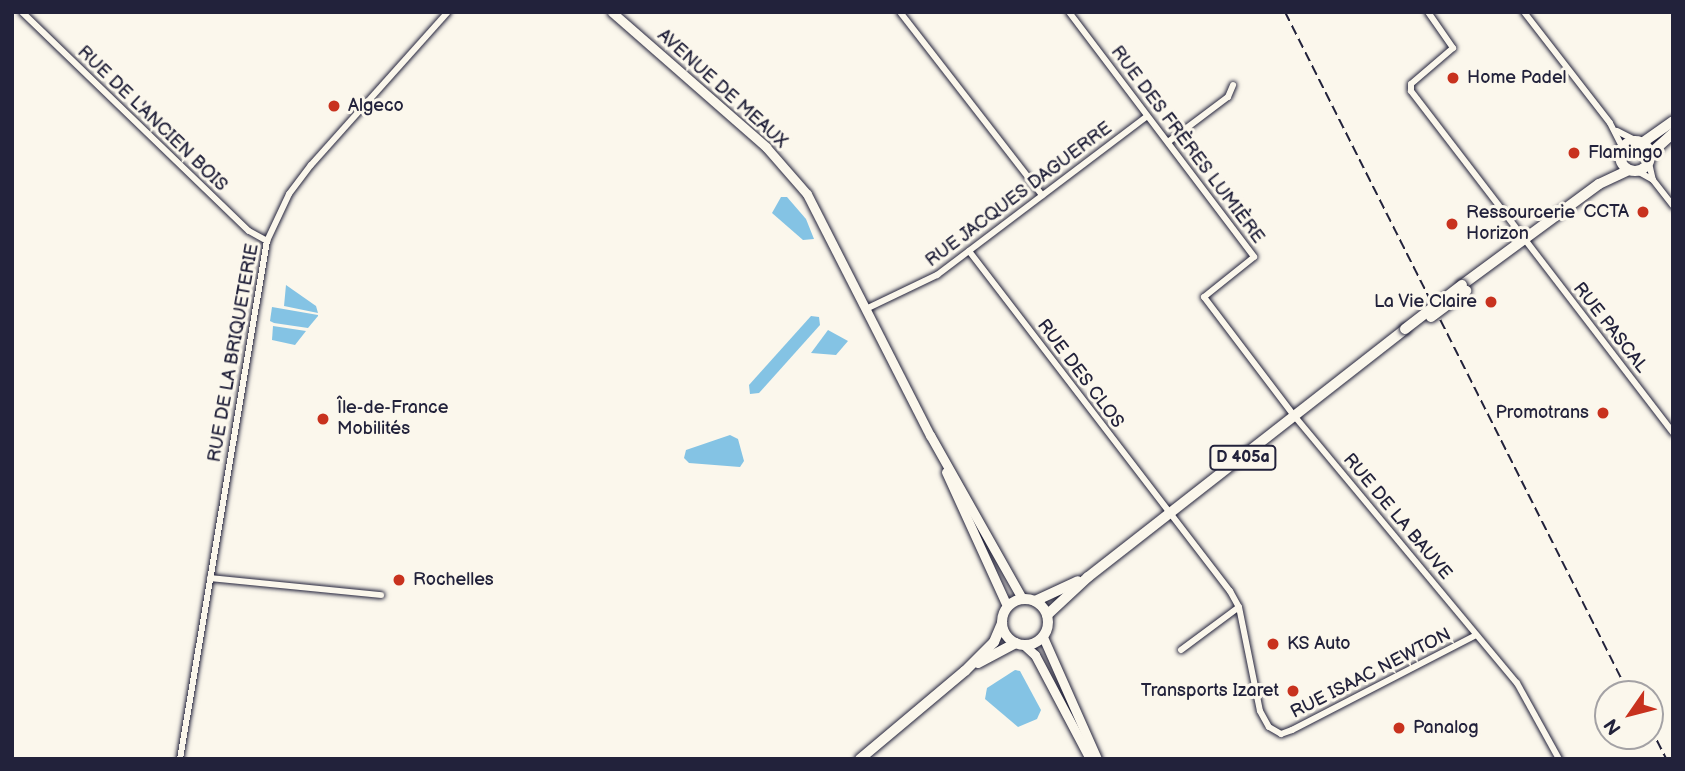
<!DOCTYPE html>
<meta charset="utf-8">
<style>
body{margin:0}
#map{position:relative;width:1685px;height:771px;overflow:hidden;background:#fbf7ec;font-family:"Balsamiq Sans",sans-serif}
div>[style]{position:absolute}
[style*='--x']{left:calc(var(--x)*1px);top:calc(var(--y)*1px);width:calc(var(--w)*1px);rotate:calc(var(--a)*1deg)}
.water>*{inset:0;background:#84c3e4}
.roads{filter:drop-shadow(0 0 2px #22223b) drop-shadow(0 0 2px #22223b)}
.street>*{height:6px;margin:-3px;padding:0 3px;transform-origin:3px;border-radius:3px;background:#fbf7ec}
.secondary>*{height:9px;margin:-4.5px;padding:0 4.5px;transform-origin:4.5px;border-radius:4.5px;background:#fbf7ec}
.primary>*{height:10px;margin:-5px;padding:0 5px;transform-origin:5px;border-radius:5px;background:#fbf7ec}
.primary>.ring{margin:-5px;padding:0;box-sizing:content-box;background:none;border:10px solid #fbf7ec;border-radius:50%}
.rail>*{height:2px;margin-top:-1px;transform-origin:0;background:repeating-linear-gradient(90deg,#22223b 0 10px,transparent 0 15px)}
.bridges{filter:drop-shadow(0 0 2px #22223b) drop-shadow(0 0 2px #22223b)}
.primary-bridge>*{height:10px;margin:-5px;padding:0 5px;transform-origin:5px;border-radius:5px;background:#fbf7ec}
.dots>*{width:19px;height:19px;translate:-50% -50%;box-sizing:border-box;border:4px solid #fbf7ec;border-radius:50%}
span{translate:-50% -50%;white-space:nowrap;text-align:center;line-height:1.15;-webkit-text-stroke:6px #fbf7ec;paint-order:stroke}
.shield-label span{padding:2px 5px;background:#fbf7ec;border:2px solid;border-radius:5px;-webkit-text-stroke-width:0}
.shield-label{font-size:16px;color:#22223b;font-weight:700}
.poi-label{font-size:18px;color:#22223b}
.left{translate:0 -50%;text-align:left}
.right{translate:-100% -50%;text-align:right}
.street-label{font-size:18px;color:#22223b}
.frame{position:absolute;inset:0;border:14px solid #22223b;pointer-events:none}
.north{position:absolute;left:1594px;top:680px;width:70px;height:70px;box-sizing:border-box;background:#fbf7ec;border:2px solid #a4a2a5;border-radius:50%;rotate:235deg;font-size:19px;font-weight:700;line-height:28px;text-align:center;color:#22223b}
.north::after{content:'';display:block;margin:auto;width:24px;height:32px;background:#c8321e;clip-path:polygon(50% 0,100% 100%,50% 72%,0 100%)}
</style>
<div id="map">
<div class="water">
<div style="clip-path:polygon(781px 197px,787px 197px,806px 219px,814px 239px,803px 240px,772px 213px)"></div>
<div style="clip-path:polygon(286px 285px,316px 306px,318px 313px,284px 306px)"></div>
<div style="clip-path:polygon(272px 307px,318px 315px,318px 316px,308px 328px,274px 323px,270px 321px)"></div>
<div style="clip-path:polygon(811px 316px,819px 317px,820px 325px,759px 393px,750px 394px,749px 385px)"></div>
<div style="clip-path:polygon(273px 326px,306px 331px,295px 345px,272px 340px)"></div>
<div style="clip-path:polygon(828px 330px,848px 341px,836px 355px,811px 353px)"></div>
<div style="clip-path:polygon(730px 435px,738px 439px,744px 461px,740px 467px,689px 463px,684px 458px,686px 450px)"></div>
<div style="clip-path:polygon(1015px 670px,1020px 671px,1041px 710px,1037px 719px,1018px 727px,985px 699px,987px 688px)"></div>
</div>
<div class="roads">
<div class="street">
<div style="--x:22;--y:12;--w:315;--a:44"></div>
<div style="--x:249;--y:231;--w:21;--a:29"></div>
<div style="--x:900;--y:12;--w:232;--a:52.2"></div>
<div style="--x:1069;--y:12;--w:307;--a:52.9"></div>
<div style="--x:1254;--y:257;--w:64;--a:141.3"></div>
<div style="--x:1204;--y:297;--w:152;--a:52.8"></div>
<div style="--x:1296;--y:418;--w:345;--a:50.2"></div>
<div style="--x:1517;--y:683;--w:87;--a:61.1"></div>
<div style="--x:1428;--y:12;--w:44;--a:55.2"></div>
<div style="--x:1453;--y:48;--w:55;--a:139.4"></div>
<div style="--x:1411;--y:84;--w:7;--a:90"></div>
<div style="--x:1411;--y:91;--w:431;--a:52.5"></div>
<div style="--x:1524;--y:12;--w:140;--a:52.2"></div>
<div style="--x:1610;--y:123;--w:28;--a:63"></div>
<div style="--x:1617;--y:131;--w:22;--a:27"></div>
<div style="--x:1168;--y:142;--w:75;--a:-36.9"></div>
<div style="--x:1228;--y:97;--w:13;--a:-67"></div>
<div style="--x:1649;--y:163;--w:17;--a:77"></div>
<div style="--x:1653;--y:180;--w:33;--a:52"></div>
<div style="--x:1637;--y:171;--w:18;--a:29"></div>
<div style="--x:969;--y:251;--w:429;--a:52.5"></div>
<div style="--x:1230;--y:591;--w:18;--a:61"></div>
<div style="--x:1239;--y:607;--w:106;--a:78.6"></div>
<div style="--x:1260;--y:711;--w:18;--a:61"></div>
<div style="--x:1269;--y:727;--w:14;--a:30"></div>
<div style="--x:1281;--y:734;--w:12;--a:-20"></div>
<div style="--x:1292;--y:730;--w:207;--a:-27.3"></div>
<div style="--x:866;--y:309;--w:79;--a:-25.6"></div>
<div style="--x:937;--y:275;--w:263;--a:-37.1"></div>
<div style="--x:210;--y:578;--w:172;--a:5.7"></div>
<div style="--x:1181;--y:650;--w:72;--a:-36.6"></div>
<div style="--x:180;--y:759;--w:525;--a:-80.47"></div>
<div style="--x:267;--y:241;--w:52;--a:-64.9"></div>
<div style="--x:289;--y:194;--w:36;--a:-53"></div>
<div style="--x:311;--y:165;--w:205;--a:-48.2"></div>
</div>
<div class="secondary">
<div style="--x:612;--y:12;--w:205;--a:41.2"></div>
<div style="--x:766;--y:147;--w:62;--a:48.9"></div>
<div style="--x:807;--y:194;--w:271;--a:63"></div>
<div style="--x:930;--y:435;--w:187;--a:60.6"></div>
<div style="--x:946;--y:472;--w:147;--a:65.5"></div>
<div style="--x:1043;--y:637;--w:133;--a:66.1"></div>
<div style="--x:1024;--y:645;--w:15;--a:42"></div>
<div style="--x:1035;--y:655;--w:118;--a:62.1"></div>
</div>
<div class="primary">
<div class="ring" style="left:1620px;top:141px;width:20px;height:20px"></div>
<div style="--x:1642;--y:143;--w:38;--a:-35"></div>
<div style="--x:1650;--y:154;--w:31;--a:-42"></div>
<div style="--x:1462;--y:285;--w:170;--a:-36.4"></div>
<div style="--x:1599;--y:184;--w:33;--a:-25"></div>
<div class="ring" style="left:1002px;top:599px;width:36px;height:36px"></div>
<div style="--x:1035;--y:601;--w:47;--a:-24.9"></div>
<div style="--x:1047;--y:615;--w:56;--a:-42.8"></div>
<div style="--x:1088;--y:577;--w:402;--a:-38"></div>
<div style="--x:978;--y:663;--w:43;--a:-27.8"></div>
<div style="--x:860;--y:759;--w:137;--a:-40"></div>
<div style="--x:965;--y:671;--w:41;--a:-45"></div>
<div style="--x:994;--y:642;--w:21;--a:-67"></div>
</div>
</div>
<div class="rail">
<div style="--x:1285;--y:12;--w:764;--a:63.23"></div>
<div style="--x:1650;--y:727;--w:36;--a:63"></div>
</div>
<div class="bridges">
<div class="primary-bridge">
<div style="--x:1431;--y:317;--w:44;--a:-36.6"></div>
<div style="--x:1405;--y:329;--w:72;--a:-37.7"></div>
</div>
</div>
<div class="dots">
<div style="left:1453px;top:78px;background:#c8321e"></div>
<div style="left:334px;top:106px;background:#c8321e"></div>
<div style="left:1574px;top:153px;background:#c8321e"></div>
<div style="left:1643px;top:212px;background:#c8321e"></div>
<div style="left:1452px;top:224px;background:#c8321e"></div>
<div style="left:1491px;top:302px;background:#c8321e"></div>
<div style="left:1603px;top:413px;background:#c8321e"></div>
<div style="left:323px;top:419px;background:#c8321e"></div>
<div style="left:399px;top:580px;background:#c8321e"></div>
<div style="left:1273px;top:644px;background:#c8321e"></div>
<div style="left:1293px;top:691px;background:#c8321e"></div>
<div style="left:1399px;top:728px;background:#c8321e"></div>
</div>
<div class="shield-label">
<span style="left:1243px;top:458px">D 405a</span>
</div>
<div class="poi-label">
<span class="left" style="left:1467px;top:78px">Home Padel</span>
<span class="left" style="left:348px;top:106px">Algeco</span>
<span class="left" style="left:1588px;top:153px">Flamingo</span>
<span class="right" style="left:1629px;top:212px">CCTA</span>
<span class="left" style="left:1466px;top:224px">Ressourcerie<br>Horizon</span>
<span class="right" style="left:1477px;top:302px">La Vie Claire</span>
<span class="left" style="left:337px;top:419px">Île-de-France<br>Mobilités</span>
<span class="right" style="left:1589px;top:413px">Promotrans</span>
<span class="left" style="left:413px;top:580px">Rochelles</span>
<span class="left" style="left:1287px;top:644px">KS Auto</span>
<span class="right" style="left:1279px;top:691px">Transports Izaret</span>
<span class="left" style="left:1413px;top:728px">Panalog</span>
</div>
<div class="street-label">
<span style="left:722px;top:89px;rotate:42deg">AVENUE DE MEAUX</span>
<span style="left:152px;top:119px;rotate:44deg">RUE DE L'ANCIEN BOIS</span>
<span style="left:1187px;top:145px;rotate:53deg">RUE DES FRÈRES LUMIÈRE</span>
<span style="left:1019px;top:195px;rotate:-37deg">RUE JACQUES DAGUERRE</span>
<span style="left:1610px;top:328px;rotate:52deg">RUE PASCAL</span>
<span style="left:234px;top:353px;rotate:-80deg">RUE DE LA BRIQUETERIE</span>
<span style="left:1080px;top:374px;rotate:53deg">RUE DES CLOS</span>
<span style="left:1397px;top:517px;rotate:50deg">RUE DE LA BAUVE</span>
<span style="left:1371px;top:674px;rotate:-27deg">RUE ISAAC NEWTON</span>
</div>
<div class="frame"></div>
<div class="north">N</div>
</div>
